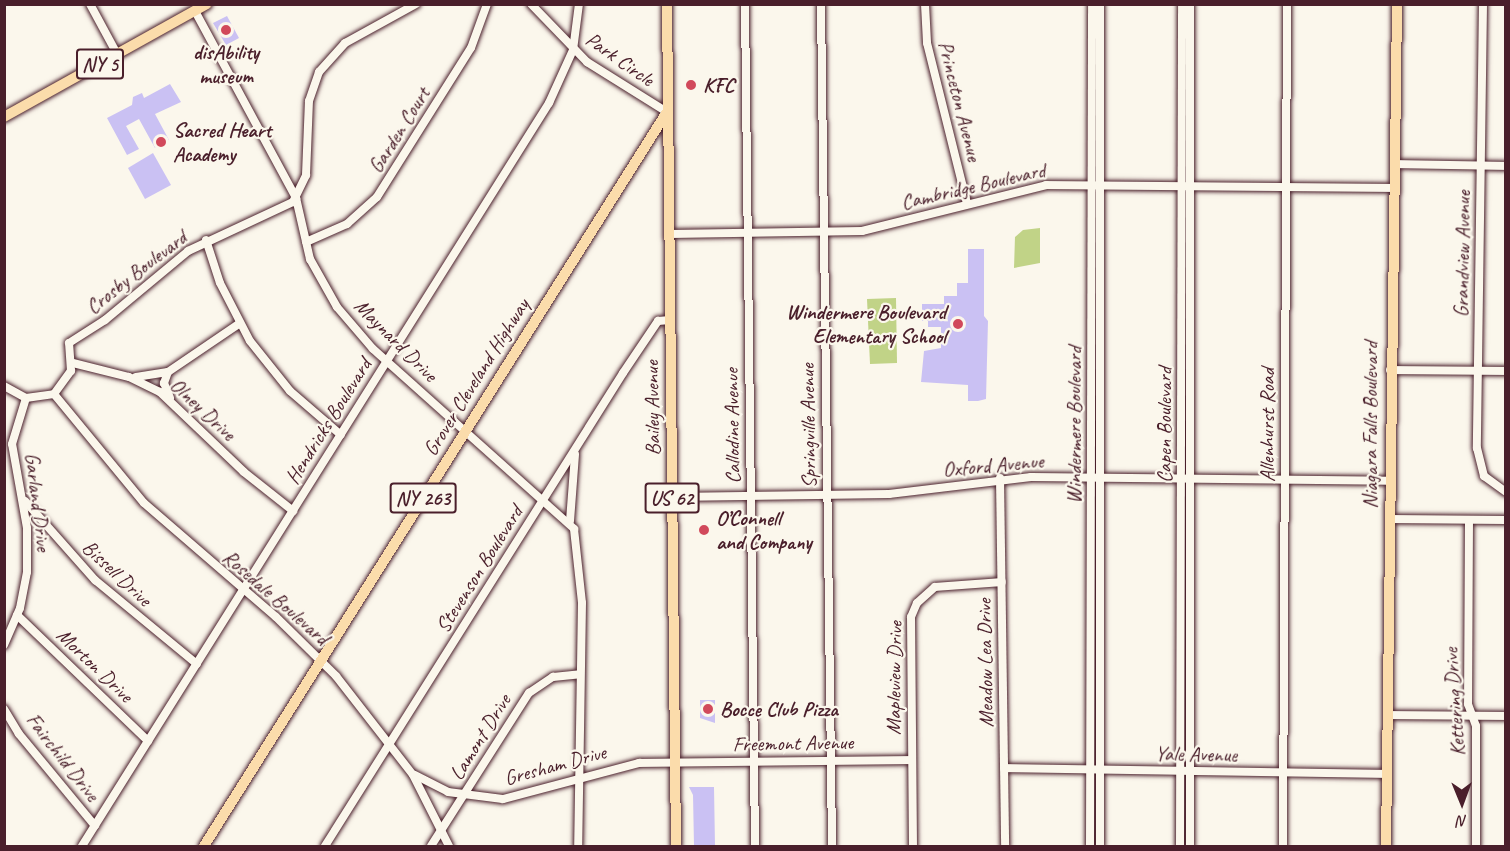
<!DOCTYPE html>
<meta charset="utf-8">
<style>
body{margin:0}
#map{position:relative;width:1510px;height:851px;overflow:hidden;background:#fbf7ec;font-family:Caveat,sans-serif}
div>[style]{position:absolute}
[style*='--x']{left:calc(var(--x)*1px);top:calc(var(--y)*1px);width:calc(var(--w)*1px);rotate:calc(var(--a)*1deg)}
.green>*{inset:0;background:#c1d387}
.building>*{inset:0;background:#cac1f3}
.roads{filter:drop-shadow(0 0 2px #4a1f2b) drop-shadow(0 0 2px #4a1f2b)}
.minor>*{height:8px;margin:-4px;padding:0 4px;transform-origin:4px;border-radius:4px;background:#fbf7ec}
.major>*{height:10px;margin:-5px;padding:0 5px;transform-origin:5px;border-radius:5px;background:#fbdcab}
.dots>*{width:16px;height:16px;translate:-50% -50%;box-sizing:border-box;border:3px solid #fbf7ec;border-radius:50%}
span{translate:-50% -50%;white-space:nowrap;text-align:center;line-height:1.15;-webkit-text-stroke:4.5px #fbf7ec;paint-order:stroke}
.shield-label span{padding:2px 4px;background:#fbf7ec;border:2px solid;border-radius:4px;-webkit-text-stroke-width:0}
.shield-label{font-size:20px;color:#4a1f2b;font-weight:700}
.poi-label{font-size:21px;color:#4a1f2b;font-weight:700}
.left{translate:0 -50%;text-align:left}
.right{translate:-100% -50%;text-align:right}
.street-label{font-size:21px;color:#4a1f2b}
.frame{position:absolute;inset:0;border:6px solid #4a1f2b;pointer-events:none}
.north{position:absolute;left:1432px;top:773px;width:60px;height:60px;-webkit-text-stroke:4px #fbf7ec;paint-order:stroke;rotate:179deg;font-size:16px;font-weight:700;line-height:24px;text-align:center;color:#4a1f2b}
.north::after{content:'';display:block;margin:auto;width:21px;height:27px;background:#4a1f2b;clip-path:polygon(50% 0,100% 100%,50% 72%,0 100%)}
</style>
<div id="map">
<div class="green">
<div style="clip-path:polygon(1040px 228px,1040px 263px,1014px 268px,1015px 237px,1023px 230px)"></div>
<div style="clip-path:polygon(896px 298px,897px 363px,870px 364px,867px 299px)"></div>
</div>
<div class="building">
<div style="clip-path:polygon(227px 16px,239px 38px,226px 45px,213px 23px)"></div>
<div style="clip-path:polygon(170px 84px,181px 102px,155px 114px,169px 140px,155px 148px,139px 119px,126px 126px,139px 149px,127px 155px,107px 118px,132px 105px,133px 97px,142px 93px,144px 98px)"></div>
<div style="clip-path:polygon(153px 153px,171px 185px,145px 199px,128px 168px)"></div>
<div style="clip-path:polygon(968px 249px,984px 249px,984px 316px,988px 321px,986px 399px,978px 401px,968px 401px,968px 385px,921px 382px,924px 351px,941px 348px,941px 327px,928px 327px,928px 321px,922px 321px,922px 304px,944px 304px,944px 296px,957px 296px,957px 283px,968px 283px)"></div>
<div style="clip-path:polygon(700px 700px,715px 700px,715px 723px,700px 718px)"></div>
<div style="clip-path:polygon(689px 787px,714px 787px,715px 846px,694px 846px,693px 795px)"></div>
</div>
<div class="roads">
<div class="minor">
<div style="--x:90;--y:4;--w:57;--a:61.6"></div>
<div style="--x:531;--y:4;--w:81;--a:46"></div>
<div style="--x:587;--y:62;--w:94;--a:32"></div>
<div style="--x:745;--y:4;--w:842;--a:89.32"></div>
<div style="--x:821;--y:4;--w:842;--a:89.25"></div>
<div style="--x:925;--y:4;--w:39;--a:87"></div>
<div style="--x:927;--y:43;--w:166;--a:76"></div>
<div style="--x:1483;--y:4;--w:444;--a:90.8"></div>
<div style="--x:1477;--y:448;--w:29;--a:76"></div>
<div style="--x:1484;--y:476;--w:27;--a:36"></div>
<div style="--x:195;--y:11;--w:213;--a:61.6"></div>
<div style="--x:296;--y:198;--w:63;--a:77.1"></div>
<div style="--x:310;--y:259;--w:55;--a:60.6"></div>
<div style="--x:337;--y:307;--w:55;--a:49.4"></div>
<div style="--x:373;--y:349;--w:270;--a:41.8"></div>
<div style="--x:574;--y:529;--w:74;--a:83.8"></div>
<div style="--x:582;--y:603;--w:243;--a:90.9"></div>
<div style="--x:1395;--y:164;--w:111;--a:1"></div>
<div style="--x:670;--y:234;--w:192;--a:-0.9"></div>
<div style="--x:862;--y:231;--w:190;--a:-14"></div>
<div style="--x:1046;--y:185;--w:348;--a:0.5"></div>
<div style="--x:206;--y:240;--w:45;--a:72"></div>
<div style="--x:220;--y:283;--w:65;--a:62.7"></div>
<div style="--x:250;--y:341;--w:64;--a:51.3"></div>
<div style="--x:290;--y:391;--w:67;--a:40.8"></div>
<div style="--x:306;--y:242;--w:45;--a:-23.7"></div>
<div style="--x:347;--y:224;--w:40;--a:-42"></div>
<div style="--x:377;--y:197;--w:176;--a:-57.8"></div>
<div style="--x:471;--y:48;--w:47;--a:-70"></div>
<div style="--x:73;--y:363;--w:58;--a:14"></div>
<div style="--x:129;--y:377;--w:34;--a:26"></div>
<div style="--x:160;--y:392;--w:116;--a:43.6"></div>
<div style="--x:244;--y:472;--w:63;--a:38.5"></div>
<div style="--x:1390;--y:370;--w:116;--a:0.5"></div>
<div style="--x:168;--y:372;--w:12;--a:110"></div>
<div style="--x:164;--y:383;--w:16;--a:68"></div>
<div style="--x:136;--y:377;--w:32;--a:-9"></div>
<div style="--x:168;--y:372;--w:87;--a:-34.2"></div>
<div style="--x:4;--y:386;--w:25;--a:29"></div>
<div style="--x:26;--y:398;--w:28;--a:-8"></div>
<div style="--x:54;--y:394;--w:29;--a:-54"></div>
<div style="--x:71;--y:371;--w:28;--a:-94"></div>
<div style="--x:69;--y:343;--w:43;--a:-32.6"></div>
<div style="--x:105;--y:320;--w:108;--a:-39.7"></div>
<div style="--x:188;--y:251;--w:116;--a:-25"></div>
<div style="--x:293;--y:202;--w:30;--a:-64"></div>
<div style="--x:306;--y:175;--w:74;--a:-87.7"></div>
<div style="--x:309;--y:101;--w:31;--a:-71"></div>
<div style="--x:319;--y:72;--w:39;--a:-48"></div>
<div style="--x:345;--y:43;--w:81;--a:-28.8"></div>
<div style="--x:54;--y:394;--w:141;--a:50.5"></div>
<div style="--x:144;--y:503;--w:174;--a:40.8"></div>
<div style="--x:276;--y:617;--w:84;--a:44.5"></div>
<div style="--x:336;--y:676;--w:125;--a:52.1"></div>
<div style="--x:413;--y:775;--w:80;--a:63.1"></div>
<div style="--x:1000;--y:478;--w:368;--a:89.2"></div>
<div style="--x:672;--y:497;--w:217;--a:-0.8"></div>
<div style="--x:889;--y:494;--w:143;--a:-6.8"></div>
<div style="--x:1031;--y:477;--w:358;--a:0.6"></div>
<div style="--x:25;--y:501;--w:106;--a:48.5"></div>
<div style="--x:95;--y:580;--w:132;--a:39.5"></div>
<div style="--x:1389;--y:519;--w:117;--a:0.5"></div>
<div style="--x:1469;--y:520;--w:184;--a:90.3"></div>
<div style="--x:1468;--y:704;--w:23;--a:70"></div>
<div style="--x:1476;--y:726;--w:120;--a:90"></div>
<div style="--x:570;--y:521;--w:67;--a:-85.7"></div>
<div style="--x:17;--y:615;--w:182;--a:43.9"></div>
<div style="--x:4;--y:645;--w:40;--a:-66.6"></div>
<div style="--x:20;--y:608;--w:37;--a:-79"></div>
<div style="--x:27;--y:572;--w:44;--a:-90"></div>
<div style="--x:27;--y:528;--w:85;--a:-100.1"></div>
<div style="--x:12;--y:444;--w:48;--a:-73.1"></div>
<div style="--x:4;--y:709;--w:29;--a:59"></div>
<div style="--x:19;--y:734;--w:119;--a:50.4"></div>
<div style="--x:1388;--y:715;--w:118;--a:0.5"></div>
<div style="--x:1004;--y:768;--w:383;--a:0.9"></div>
<div style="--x:415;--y:775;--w:37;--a:27"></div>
<div style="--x:448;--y:792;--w:55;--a:7.3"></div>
<div style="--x:503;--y:799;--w:141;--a:-14.8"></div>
<div style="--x:639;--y:763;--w:272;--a:-0.6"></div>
<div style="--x:82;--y:846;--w:878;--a:-57.85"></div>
<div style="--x:549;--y:103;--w:58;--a:-65.6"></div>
<div style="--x:573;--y:50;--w:46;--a:-82.6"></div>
<div style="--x:325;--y:846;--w:559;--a:-57.79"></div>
<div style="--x:623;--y:373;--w:63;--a:-56.1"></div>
<div style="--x:658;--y:321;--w:12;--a:-5"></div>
<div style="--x:431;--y:846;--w:182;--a:-57.4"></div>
<div style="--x:529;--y:693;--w:29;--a:-34"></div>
<div style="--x:553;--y:677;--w:27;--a:-6"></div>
<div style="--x:913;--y:846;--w:229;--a:-90.5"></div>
<div style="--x:911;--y:617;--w:15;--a:-67"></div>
<div style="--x:917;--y:603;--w:24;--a:-42"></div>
<div style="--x:935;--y:587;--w:67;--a:-4.3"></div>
<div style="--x:1090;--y:846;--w:842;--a:-89.86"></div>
<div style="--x:1100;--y:846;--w:842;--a:-90"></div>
<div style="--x:1180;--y:846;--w:842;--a:-89.86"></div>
<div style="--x:1190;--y:846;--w:842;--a:-90"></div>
<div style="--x:1283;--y:846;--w:842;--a:-89.73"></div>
</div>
<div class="major">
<div style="--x:667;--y:4;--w:842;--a:89.39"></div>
<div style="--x:4;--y:117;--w:232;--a:-29.1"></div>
<div style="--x:204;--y:846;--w:868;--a:-57.76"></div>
<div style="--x:1386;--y:846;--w:842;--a:-89.25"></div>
</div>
</div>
<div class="dots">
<div style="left:226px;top:30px;background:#d1495b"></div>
<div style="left:691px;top:85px;background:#d1495b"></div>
<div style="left:161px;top:142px;background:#d1495b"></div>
<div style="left:958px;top:324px;background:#d1495b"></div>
<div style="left:704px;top:530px;background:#d1495b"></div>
<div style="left:708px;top:709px;background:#d1495b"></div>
</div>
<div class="shield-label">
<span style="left:100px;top:64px">NY 5</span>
<span style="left:423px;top:498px">NY 263</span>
<span style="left:672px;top:498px">US 62</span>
</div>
<div class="poi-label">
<span style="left:226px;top:64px">disAbility<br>museum</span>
<span class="left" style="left:703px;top:85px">KFC</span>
<span class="left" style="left:173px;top:142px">Sacred Heart<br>Academy</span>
<span class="right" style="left:946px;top:324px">Windermere Boulevard<br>Elementary School</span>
<span class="left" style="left:716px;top:530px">O’Connell<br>and Company</span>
<span class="left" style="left:720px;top:709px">Bocce Club Pizza</span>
</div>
<div class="street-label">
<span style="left:620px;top:59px;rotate:35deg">Park Circle</span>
<span style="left:960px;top:101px;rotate:76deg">Princeton Avenue</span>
<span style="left:399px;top:130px;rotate:-58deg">Garden Court</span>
<span style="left:973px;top:186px;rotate:-13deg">Cambridge Boulevard</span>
<span style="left:1462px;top:254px;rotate:-89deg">Grandview Avenue</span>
<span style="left:136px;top:272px;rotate:-38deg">Crosby Boulevard</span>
<span style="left:396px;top:340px;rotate:45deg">Maynard Drive</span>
<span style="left:476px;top:377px;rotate:-58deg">Grover Cleveland Highway</span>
<span style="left:652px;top:408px;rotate:-91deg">Bailey Avenue</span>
<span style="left:203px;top:409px;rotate:43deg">Olney Drive</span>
<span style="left:328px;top:421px;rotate:-58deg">Hendricks Boulevard</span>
<span style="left:1074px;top:425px;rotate:-90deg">Windermere Boulevard</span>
<span style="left:1164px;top:425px;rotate:-90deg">Capen Boulevard</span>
<span style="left:1267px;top:425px;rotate:-90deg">Allenhurst Road</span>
<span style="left:1370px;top:425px;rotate:-90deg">Niagara Falls Boulevard</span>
<span style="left:732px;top:426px;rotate:-91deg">Callodine Avenue</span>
<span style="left:808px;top:426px;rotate:-91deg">Springville Avenue</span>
<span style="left:993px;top:465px;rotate:-5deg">Oxford Avenue</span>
<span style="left:38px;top:502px;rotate:83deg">Garland Drive</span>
<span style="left:479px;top:569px;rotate:-58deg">Stevenson Boulevard</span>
<span style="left:117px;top:573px;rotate:43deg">Bissell Drive</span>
<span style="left:276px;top:597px;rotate:41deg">Rosedale Boulevard</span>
<span style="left:985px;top:663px;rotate:-91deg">Meadow Lea Drive</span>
<span style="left:95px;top:665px;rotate:44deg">Morton Drive</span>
<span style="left:894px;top:678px;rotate:-89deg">Mapleview Drive</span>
<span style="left:1454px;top:702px;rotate:-94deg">Kettering Drive</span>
<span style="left:480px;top:737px;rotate:-58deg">Lamont Drive</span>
<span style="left:793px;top:743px;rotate:-1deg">Freemont Avenue</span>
<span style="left:1196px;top:754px;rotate:1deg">Yale Avenue</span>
<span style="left:63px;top:757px;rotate:52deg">Fairchild Drive</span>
<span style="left:555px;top:765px;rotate:-15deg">Gresham Drive</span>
</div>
<div class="frame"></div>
<div class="north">N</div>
</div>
